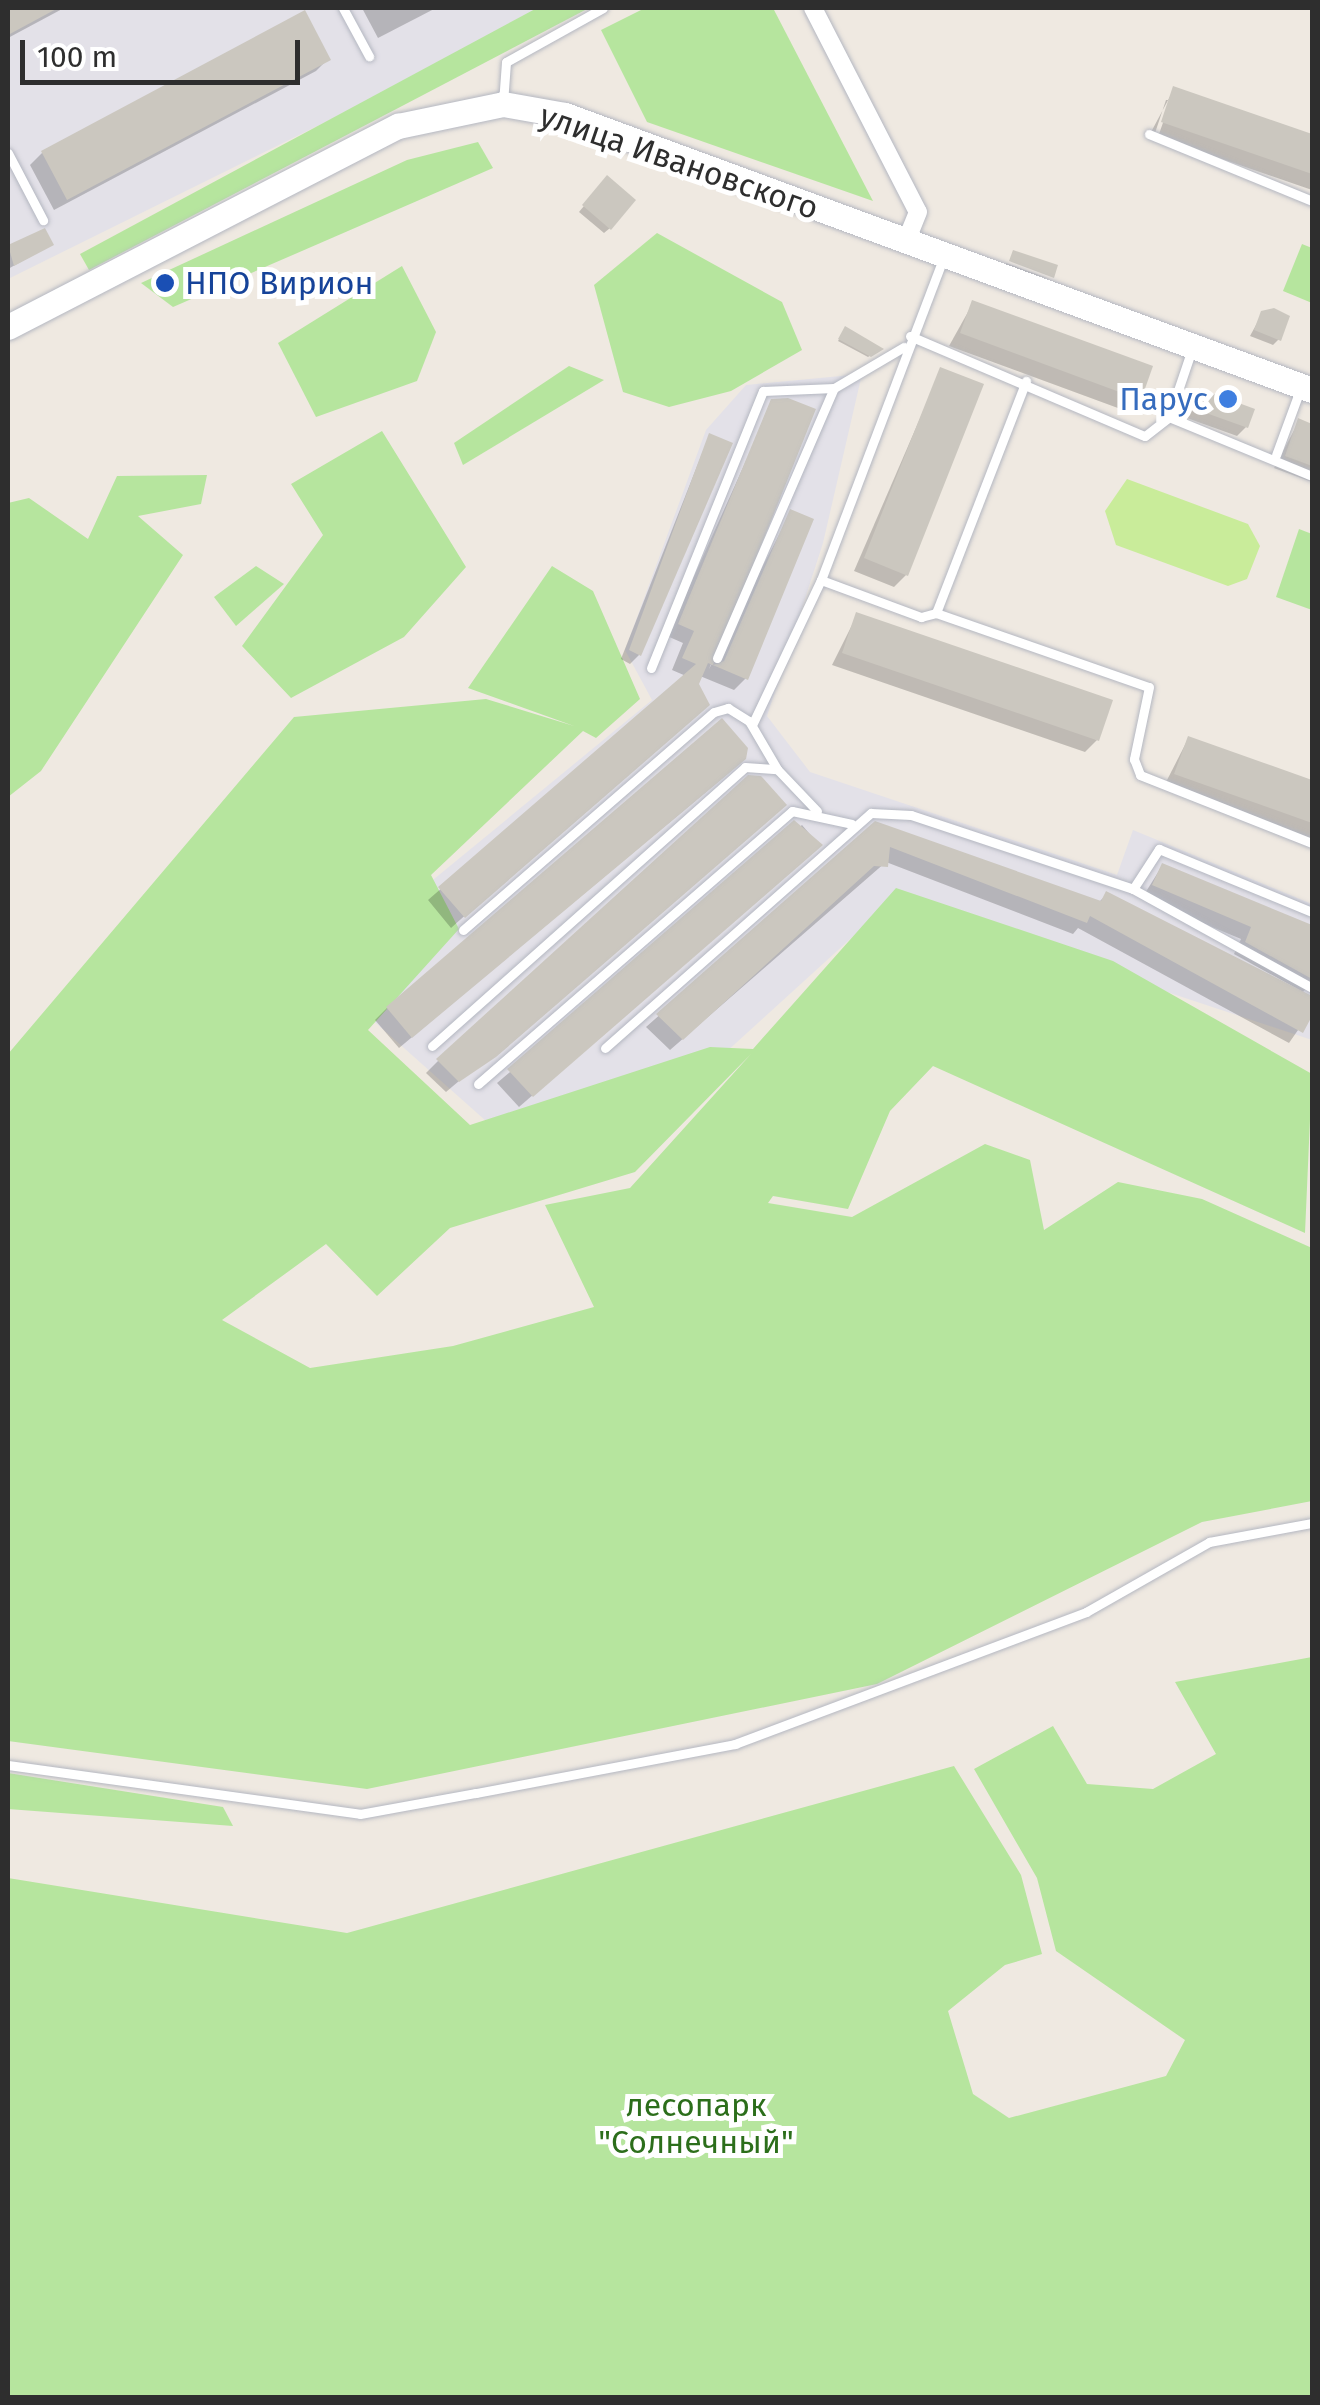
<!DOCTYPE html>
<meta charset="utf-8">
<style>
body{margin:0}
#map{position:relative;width:1320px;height:2405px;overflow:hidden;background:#efe9e1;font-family:"Fira Sans",sans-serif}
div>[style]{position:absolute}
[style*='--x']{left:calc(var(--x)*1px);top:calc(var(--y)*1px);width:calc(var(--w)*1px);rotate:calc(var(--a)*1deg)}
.industrial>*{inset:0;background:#e3e1e8}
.green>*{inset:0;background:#b6e59e}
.pitch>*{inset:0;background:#c9ec9a}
.shadow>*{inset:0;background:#0003}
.building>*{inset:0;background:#cbc7bf}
.roads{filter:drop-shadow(0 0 2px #b4b7c1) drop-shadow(0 0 2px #b4b7c1)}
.lane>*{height:9px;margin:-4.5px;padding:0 4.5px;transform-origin:4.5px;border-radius:4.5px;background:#fff}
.street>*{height:18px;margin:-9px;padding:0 9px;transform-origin:9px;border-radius:9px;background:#fff}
.secondary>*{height:25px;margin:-12.5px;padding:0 12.5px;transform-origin:12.5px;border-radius:12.5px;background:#fff}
.dots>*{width:28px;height:28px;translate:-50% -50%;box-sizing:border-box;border:5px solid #fff;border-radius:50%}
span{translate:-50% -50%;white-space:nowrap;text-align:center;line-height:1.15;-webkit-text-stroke:10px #fff;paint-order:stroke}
.street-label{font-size:32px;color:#2e2e2e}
.transit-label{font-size:32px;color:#164399}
.left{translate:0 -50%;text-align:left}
.shop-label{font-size:32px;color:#366cbe}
.right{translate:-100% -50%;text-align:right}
.park-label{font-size:32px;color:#2c6e1b}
.frame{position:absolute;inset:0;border:10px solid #2e2e2e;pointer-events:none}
.scale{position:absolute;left:20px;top:40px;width:280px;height:45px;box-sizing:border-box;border:5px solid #2e2e2e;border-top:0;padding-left:12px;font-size:30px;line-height:35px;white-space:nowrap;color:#2e2e2e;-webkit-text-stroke:8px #fff;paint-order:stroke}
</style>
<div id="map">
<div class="industrial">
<div style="clip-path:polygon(8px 8px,556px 8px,8px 279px)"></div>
<div style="clip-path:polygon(862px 374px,823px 543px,767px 716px,810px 772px,1117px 875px,1133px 830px,1312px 904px,1312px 1040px,892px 901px,714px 1063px,486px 1121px,368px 1016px,428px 884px,652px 700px,625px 650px,706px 430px,746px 385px)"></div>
</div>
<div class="green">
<div style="clip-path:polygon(537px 8px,589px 8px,89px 270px,80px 254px)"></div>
<div style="clip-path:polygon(645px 8px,773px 8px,873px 201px,647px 122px,601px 30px)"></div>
<div style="clip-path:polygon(478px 142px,493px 168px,173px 307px,141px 283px,407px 160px)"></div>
<div style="clip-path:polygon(657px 233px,782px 302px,802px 350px,731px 391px,669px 407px,623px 392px,594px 285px)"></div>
<div style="clip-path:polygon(1302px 244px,1312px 248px,1312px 303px,1283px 291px)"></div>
<div style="clip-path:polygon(402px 266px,436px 332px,417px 381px,316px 417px,278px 343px)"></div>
<div style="clip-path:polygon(569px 366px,604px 380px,463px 465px,454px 443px)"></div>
<div style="clip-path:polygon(382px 431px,466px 567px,404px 637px,291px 698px,242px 646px,323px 535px,291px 484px)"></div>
<div style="clip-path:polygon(207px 475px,201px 504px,138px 516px,183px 555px,41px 771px,8px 797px,8px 503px,29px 498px,88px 539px,117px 476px)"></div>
<div style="clip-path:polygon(1299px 529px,1312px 534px,1312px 610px,1276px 597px)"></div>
<div style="clip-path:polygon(256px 566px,284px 584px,236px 626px,214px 597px)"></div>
<div style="clip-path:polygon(evenodd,552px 566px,593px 591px,640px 699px,596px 738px,583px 731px,431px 875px,459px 929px,368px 1030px,470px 1125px,710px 1047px,753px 1049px,896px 888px,1113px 961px,1312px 1074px,1305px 1233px,933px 1066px,890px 1111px,848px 1209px,773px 1196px,768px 1203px,852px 1217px,985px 1144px,1030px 1160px,1044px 1230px,1118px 1182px,1202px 1199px,1312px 1248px,1312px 1501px,1202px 1522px,877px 1684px,367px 1789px,8px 1741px,8px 1054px,294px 717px,486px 699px,574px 726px,468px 688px,552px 566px,751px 1054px,630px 1188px,545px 1205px,594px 1307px,453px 1346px,310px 1368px,222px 1320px,326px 1244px,377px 1296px,450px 1228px,635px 1172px,751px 1054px)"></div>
<div style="clip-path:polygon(1312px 1657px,1312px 2397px,8px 2397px,8px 1878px,347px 1933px,954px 1766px,1021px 1875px,1042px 1954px,1005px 1965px,948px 2011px,973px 2094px,1009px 2118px,1166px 2076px,1185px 2040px,1056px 1951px,1037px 1878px,974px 1769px,1053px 1726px,1087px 1784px,1153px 1789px,1216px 1754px,1175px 1682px)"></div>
<div style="clip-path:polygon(8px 1773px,223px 1807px,233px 1826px,8px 1809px)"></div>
</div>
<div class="pitch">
<div style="clip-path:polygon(1127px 479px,1248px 524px,1260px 546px,1247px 579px,1228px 586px,1116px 545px,1105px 511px)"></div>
</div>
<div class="shadow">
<div style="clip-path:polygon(8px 8px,64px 8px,8px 38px)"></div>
<div style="clip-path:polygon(362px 8px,436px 8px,378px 38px)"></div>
<div style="clip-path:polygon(304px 14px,328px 59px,316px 71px,54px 210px,30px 165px,42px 153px)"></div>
<div style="clip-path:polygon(evenodd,1174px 89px,1312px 137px,1312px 190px,1150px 134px,1174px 89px,1166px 100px,1171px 100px,1159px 134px,1155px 133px,1166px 100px)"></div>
<div style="clip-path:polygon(602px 184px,610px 228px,604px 233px,579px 212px)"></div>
<div style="clip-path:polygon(44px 231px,51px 245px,8px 269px,8px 248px)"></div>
<div style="clip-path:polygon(1006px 263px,1050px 279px,1005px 267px)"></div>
<div style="clip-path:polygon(973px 303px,1139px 398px,1126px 411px,949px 346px)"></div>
<div style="clip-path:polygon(1262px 314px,1279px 339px,1273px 345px,1250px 336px)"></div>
<div style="clip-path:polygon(844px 331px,880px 349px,868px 357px,838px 341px)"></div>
<div style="clip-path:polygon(941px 370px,906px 575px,894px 587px,854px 571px)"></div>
<div style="clip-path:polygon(1199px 391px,1246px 427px,1237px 436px,1184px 417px)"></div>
<div style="clip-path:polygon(773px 401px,813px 411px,709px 669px,791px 512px,746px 678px,734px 690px,700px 676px,692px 713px,451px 928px,428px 900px,686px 676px,672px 670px,683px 643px,667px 636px)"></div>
<div style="clip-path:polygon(1299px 421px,1312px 426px,1312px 482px,1274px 468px)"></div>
<div style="clip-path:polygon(709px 436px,639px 655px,630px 664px,621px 659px)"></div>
<div style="clip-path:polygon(857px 615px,1097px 740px,1085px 752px,832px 665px)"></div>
<div style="clip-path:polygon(1188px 739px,1312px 782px,1312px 839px,1164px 786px)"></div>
<div style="clip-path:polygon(731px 771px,399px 1048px,375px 1020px,387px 1008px)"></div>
<div style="clip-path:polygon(771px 817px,446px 1092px,426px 1073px,438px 1061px)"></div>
<div style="clip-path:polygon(876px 824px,1098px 903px,1107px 894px,1312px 1010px,1289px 1043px,1078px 928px,1073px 934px,886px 862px,670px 1050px,646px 1027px)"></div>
<div style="clip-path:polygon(802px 825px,819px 845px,807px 857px,519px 1107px,497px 1083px)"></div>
<div style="clip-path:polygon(1162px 866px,1312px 928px,1312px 982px,1303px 992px,1234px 954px,1241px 939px,1142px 898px)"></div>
</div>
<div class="building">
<div style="clip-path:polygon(8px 8px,58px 8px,8px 35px)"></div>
<div style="clip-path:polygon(305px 10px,331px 60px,67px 200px,41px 151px)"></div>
<div style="clip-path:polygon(1173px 86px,1312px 134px,1312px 174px,1161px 122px)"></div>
<div style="clip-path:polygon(607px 175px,636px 200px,611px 230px,582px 205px)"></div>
<div style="clip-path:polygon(45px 228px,54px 245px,14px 266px,8px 245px)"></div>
<div style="clip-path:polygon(1013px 250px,1058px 265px,1054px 278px,1009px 261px)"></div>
<div style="clip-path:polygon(972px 300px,1153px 366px,1141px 400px,960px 333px)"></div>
<div style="clip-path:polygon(1274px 308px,1290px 316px,1281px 341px,1254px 330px,1261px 311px)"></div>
<div style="clip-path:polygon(845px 326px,884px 349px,871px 357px,838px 339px)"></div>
<div style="clip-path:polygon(940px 367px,984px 384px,908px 576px,864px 558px)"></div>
<div style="clip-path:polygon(1198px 388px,1255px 409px,1248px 428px,1192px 408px)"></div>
<div style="clip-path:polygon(788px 398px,816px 409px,713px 665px,724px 661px,790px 509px,814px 519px,748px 680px,708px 663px,699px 684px,710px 705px,465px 918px,438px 887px,696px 664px,682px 658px,694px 631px,678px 624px,771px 399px)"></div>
<div style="clip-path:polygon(1298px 418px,1312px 424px,1312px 466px,1285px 456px)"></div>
<div style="clip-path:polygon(709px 433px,733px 443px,641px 656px,629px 650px)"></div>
<div style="clip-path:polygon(856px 612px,1113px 700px,1099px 741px,842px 653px)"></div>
<div style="clip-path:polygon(722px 718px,748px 748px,746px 759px,412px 1038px,386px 1007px)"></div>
<div style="clip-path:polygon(1188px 736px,1312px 780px,1312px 823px,1174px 774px)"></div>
<div style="clip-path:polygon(748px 775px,761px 776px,787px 805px,496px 1057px,459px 1082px,436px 1059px)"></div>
<div style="clip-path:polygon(794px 820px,823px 845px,533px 1097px,507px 1069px)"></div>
<div style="clip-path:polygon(875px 821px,1101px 901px,1106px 891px,1312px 996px,1312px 1016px,1303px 1033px,1090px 916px,1087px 923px,890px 847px,888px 867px,874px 866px,683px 1040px,656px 1014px)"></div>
<div style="clip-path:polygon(1162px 863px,1312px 925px,1312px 979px,1245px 942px,1251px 927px,1152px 885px)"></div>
</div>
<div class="roads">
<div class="lane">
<div style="--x:343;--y:8;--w:55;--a:61.6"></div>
<div style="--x:503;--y:103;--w:41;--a:-85.8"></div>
<div style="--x:506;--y:62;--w:111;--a:-29.1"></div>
<div style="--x:1149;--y:134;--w:176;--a:22.3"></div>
<div style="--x:8;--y:153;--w:76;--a:62.4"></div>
<div style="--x:910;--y:336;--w:255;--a:23.1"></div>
<div style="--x:1145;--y:436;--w:31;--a:-38"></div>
<div style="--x:1169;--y:417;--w:155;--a:22.4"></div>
<div style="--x:1169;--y:417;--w:72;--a:-71.3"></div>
<div style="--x:1276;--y:455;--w:72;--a:-69.8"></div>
<div style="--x:821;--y:580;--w:347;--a:-69.2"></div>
<div style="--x:936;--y:613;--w:225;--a:19.2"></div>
<div style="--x:1149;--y:687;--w:74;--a:101.8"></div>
<div style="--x:1134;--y:759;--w:17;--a:69"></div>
<div style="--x:1140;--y:775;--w:185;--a:21.6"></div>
<div style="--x:717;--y:658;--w:294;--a:-66.6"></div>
<div style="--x:651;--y:668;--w:299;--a:-68"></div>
<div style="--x:763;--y:391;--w:71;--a:-2.4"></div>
<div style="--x:834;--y:388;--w:81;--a:-30.4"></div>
<div style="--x:752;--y:725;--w:161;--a:-64.6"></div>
<div style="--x:821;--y:580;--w:107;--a:20.3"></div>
<div style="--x:921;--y:617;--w:16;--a:-15"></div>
<div style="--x:936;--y:613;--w:249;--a:-68.8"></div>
<div style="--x:1133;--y:889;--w:48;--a:-57"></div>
<div style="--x:1159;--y:849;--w:165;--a:22.4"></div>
<div style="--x:463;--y:930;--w:332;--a:-41"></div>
<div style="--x:714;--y:712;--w:15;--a:-16"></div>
<div style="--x:728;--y:708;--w:25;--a:32"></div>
<div style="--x:749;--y:721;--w:56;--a:59.7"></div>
<div style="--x:432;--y:1046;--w:419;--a:-41.7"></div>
<div style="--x:745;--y:767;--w:32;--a:4"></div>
<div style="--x:777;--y:769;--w:58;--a:46.4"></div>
<div style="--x:605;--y:1048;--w:355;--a:-41.5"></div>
<div style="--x:871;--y:813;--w:40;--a:2.9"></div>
<div style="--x:911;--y:815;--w:234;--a:18.4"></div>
<div style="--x:1133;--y:889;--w:205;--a:28.9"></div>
<div style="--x:478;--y:1084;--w:416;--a:-41"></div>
<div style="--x:792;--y:811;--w:61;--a:12.2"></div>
<div style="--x:8;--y:1765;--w:355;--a:7.9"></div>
<div style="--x:360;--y:1814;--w:118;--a:-10.3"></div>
<div style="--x:476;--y:1793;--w:264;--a:-10.7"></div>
<div style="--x:735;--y:1744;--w:375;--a:-20.6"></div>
<div style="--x:1086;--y:1612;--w:142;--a:-29.6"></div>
<div style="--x:1209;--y:1542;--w:105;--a:-10.5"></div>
</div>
<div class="street">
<div style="--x:813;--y:8;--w:229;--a:62.8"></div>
<div style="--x:918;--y:212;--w:32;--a:112"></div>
</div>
<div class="secondary">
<div style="--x:8;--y:327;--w:439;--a:-27.3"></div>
<div style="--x:398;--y:126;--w:107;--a:-11.8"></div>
<div style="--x:503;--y:104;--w:63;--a:10.1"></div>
<div style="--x:565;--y:115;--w:796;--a:20.21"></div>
</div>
</div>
<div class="dots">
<div style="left:165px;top:283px;background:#1a4fb4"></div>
<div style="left:1228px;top:399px;background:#3f7fe0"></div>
</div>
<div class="street-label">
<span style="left:679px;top:162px;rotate:19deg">улица Ивановского</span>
</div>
<div class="transit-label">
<span class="left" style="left:185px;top:283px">НПО Вирион</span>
</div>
<div class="shop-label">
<span class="right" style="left:1208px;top:399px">Парус</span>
</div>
<div class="park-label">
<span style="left:696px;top:2124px">лесопарк<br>"Солнечный"</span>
</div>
<div class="frame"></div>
<div class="scale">100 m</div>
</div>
